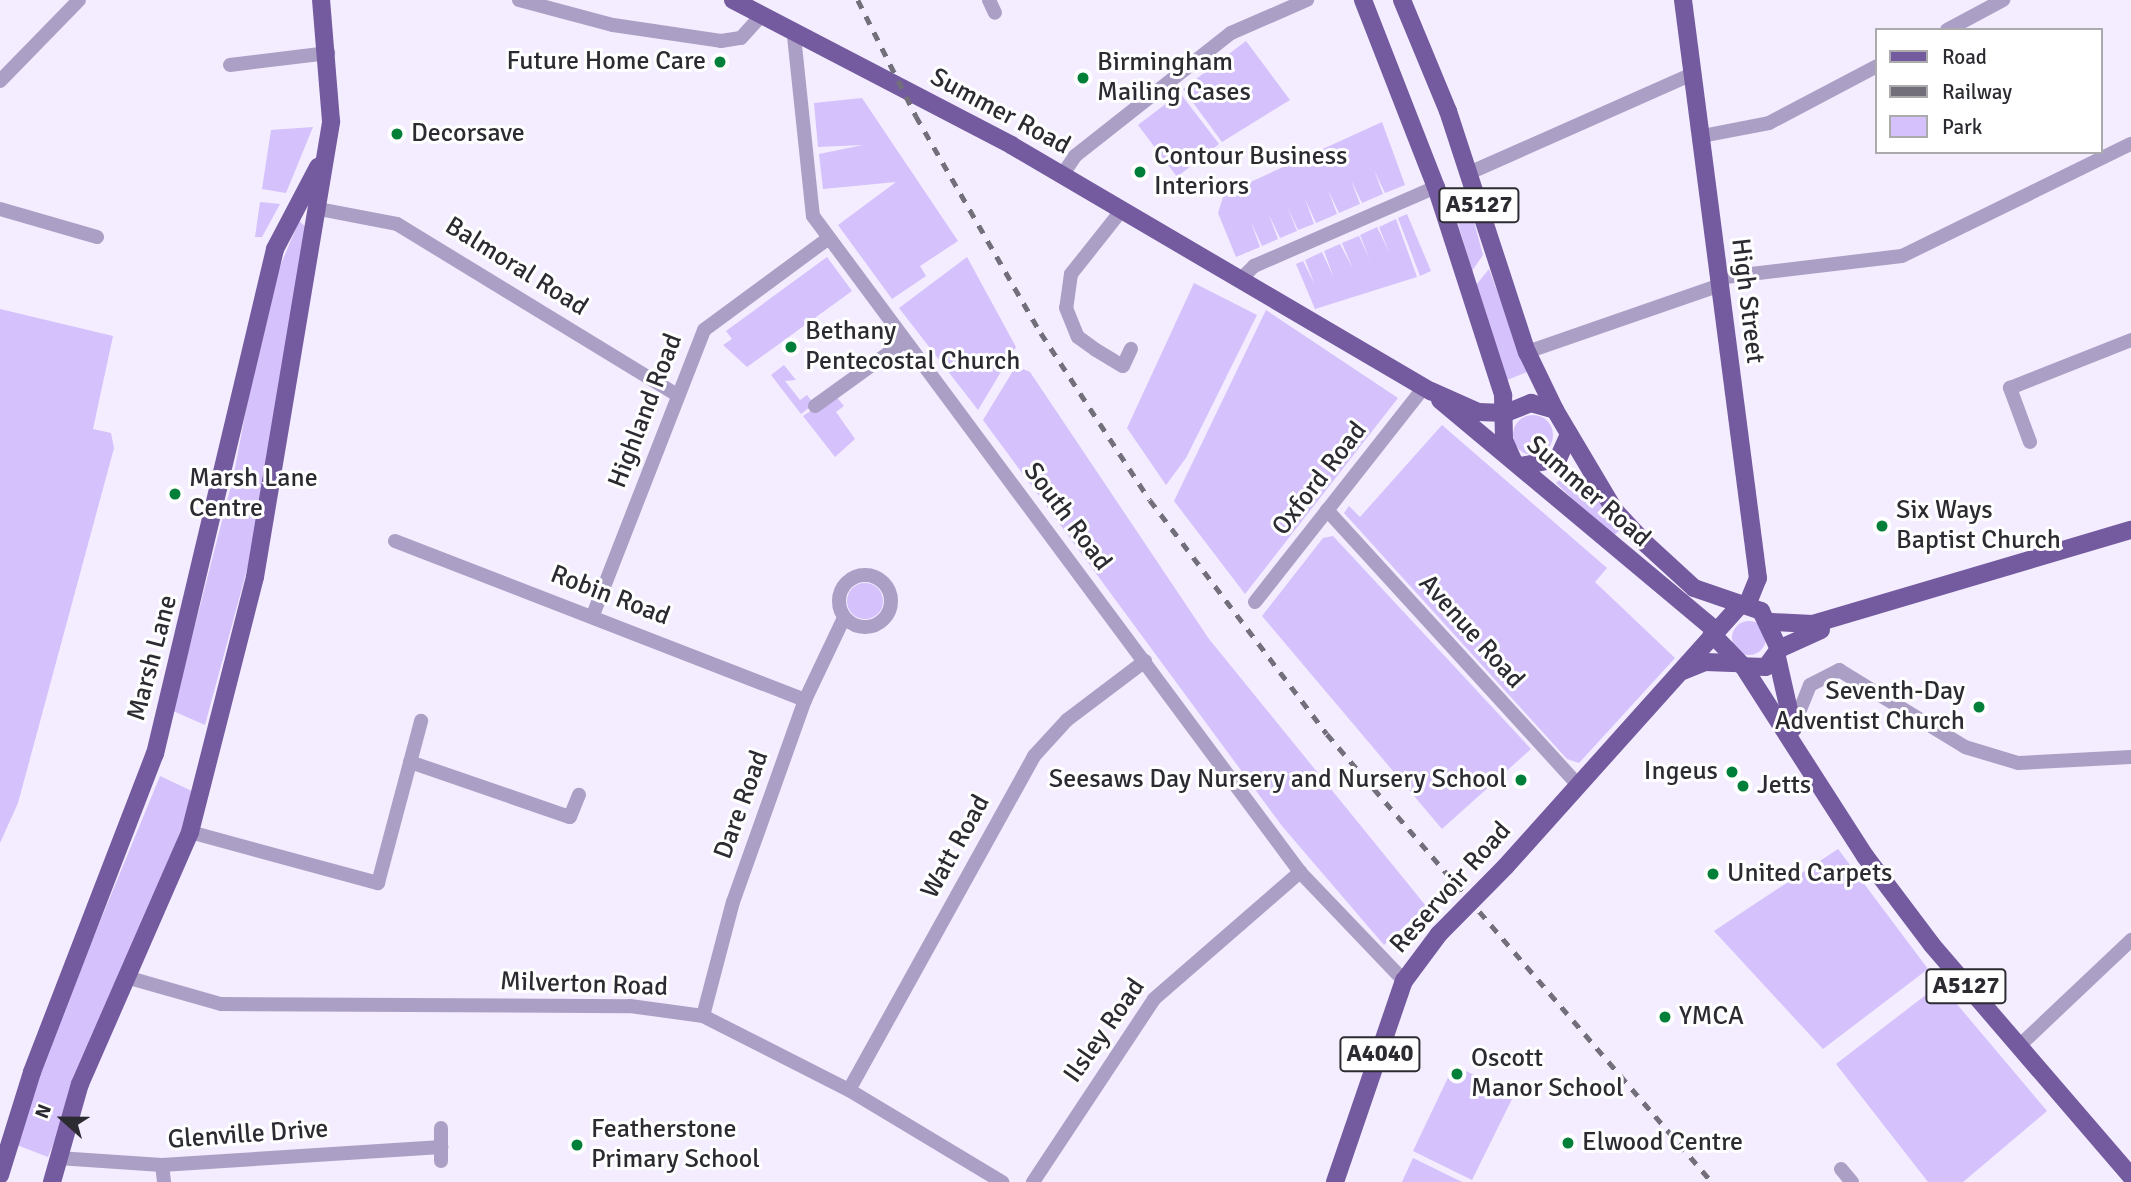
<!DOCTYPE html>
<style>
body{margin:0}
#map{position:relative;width:2131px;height:1182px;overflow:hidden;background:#f3edff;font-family:Signika,sans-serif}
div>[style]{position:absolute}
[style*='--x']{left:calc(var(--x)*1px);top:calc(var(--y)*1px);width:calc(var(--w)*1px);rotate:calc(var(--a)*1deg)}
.green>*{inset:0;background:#d5c1fc}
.round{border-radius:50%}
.minor>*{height:14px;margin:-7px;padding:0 7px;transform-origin:7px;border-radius:7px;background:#ac9fc6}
.minor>.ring{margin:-7px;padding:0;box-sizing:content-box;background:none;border:14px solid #ac9fc6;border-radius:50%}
.major>*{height:18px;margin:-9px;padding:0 9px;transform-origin:9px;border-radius:9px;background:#745a9f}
.rail>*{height:4.5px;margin-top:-2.25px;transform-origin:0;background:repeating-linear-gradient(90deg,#726f7a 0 9px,transparent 0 18px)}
.major-bridge>*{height:18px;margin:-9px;padding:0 9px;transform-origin:9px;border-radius:9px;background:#745a9f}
.dots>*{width:19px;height:19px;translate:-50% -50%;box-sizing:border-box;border:4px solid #fff;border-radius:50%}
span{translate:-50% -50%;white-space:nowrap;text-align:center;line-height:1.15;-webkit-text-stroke:6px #fff;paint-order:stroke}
.shield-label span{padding:2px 5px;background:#fff;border:2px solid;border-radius:5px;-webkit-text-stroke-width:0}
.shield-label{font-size:24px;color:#2d2b32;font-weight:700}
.poi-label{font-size:26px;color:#2d2b32}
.right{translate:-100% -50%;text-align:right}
.left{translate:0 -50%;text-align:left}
.street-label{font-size:26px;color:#2d2b32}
.legend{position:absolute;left:1875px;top:28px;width:228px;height:126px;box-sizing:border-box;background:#fff;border:2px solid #abaaad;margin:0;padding:9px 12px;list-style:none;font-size:21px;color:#2d2b32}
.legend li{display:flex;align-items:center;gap:14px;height:35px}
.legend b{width:35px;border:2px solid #abaaad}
.north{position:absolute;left:28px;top:1084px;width:70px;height:70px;-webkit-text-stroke:5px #fff;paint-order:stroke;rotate:291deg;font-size:19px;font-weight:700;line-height:28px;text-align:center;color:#2d2b32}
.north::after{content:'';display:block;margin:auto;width:24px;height:32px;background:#2d2b32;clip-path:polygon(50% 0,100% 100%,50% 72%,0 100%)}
</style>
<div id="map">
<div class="green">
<div style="clip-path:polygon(1246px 41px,1290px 100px,1222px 142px,1183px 89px)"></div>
<div style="clip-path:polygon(1180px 93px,1219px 144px,1177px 177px,1138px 125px)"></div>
<div style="clip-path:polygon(862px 98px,958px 241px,920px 266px,926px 276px,892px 299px,838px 225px,896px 182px,823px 189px,819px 154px,863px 145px,818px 147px,814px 103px)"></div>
<div style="clip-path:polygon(1382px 122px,1405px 185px,1385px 193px,1374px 170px,1383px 194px,1362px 203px,1351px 180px,1360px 204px,1339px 213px,1328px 190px,1337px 214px,1316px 223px,1305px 199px,1314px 224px,1298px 230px,1287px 206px,1297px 231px,1280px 238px,1269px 215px,1278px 239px,1262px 246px,1251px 222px,1260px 247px,1236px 257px,1218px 213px,1224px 194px)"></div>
<div style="clip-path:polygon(313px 127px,286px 193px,262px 189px,271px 130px)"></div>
<div style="clip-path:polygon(260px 202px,280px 204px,262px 237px,255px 237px)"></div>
<div style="clip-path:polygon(1470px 207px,1483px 255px,1472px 271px,1455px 213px)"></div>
<div style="clip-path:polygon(1407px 214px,1431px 271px,1420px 276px,1398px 218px)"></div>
<div style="clip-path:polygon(1396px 219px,1417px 277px,1315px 309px,1296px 264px,1303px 261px,1315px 285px,1305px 260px,1322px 252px,1334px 278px,1324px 251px,1340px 244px,1353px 269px,1342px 243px,1359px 236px,1370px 260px,1360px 235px,1377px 227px,1389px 252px,1379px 227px)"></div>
<div style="clip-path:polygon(299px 221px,306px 227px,256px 536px,205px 725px,173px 711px,233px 478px,268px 295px)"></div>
<div style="clip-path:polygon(827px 257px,852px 291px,747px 367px,723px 345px,732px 339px,726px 331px)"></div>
<div style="clip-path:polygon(967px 257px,1016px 347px,978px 410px,899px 308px)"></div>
<div style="clip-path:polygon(1489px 269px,1527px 372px,1507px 380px,1476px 285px)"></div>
<div style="clip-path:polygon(1194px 283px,1257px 315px,1186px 458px,1166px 485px,1127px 428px)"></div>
<div style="clip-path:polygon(0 309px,113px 336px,93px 429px,111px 433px,114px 448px,18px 803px,0 843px)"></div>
<div style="clip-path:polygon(1266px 310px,1398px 398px,1245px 594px,1174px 501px)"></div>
<div style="clip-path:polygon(784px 365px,796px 380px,785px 381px,800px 400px,807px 395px,814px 404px,801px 414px,771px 375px)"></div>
<div style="clip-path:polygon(1016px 366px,1030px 372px,1209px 639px,1426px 906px,1384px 945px,1282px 826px,983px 420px)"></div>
<div style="clip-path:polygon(835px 395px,844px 406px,836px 412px,855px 439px,835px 457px,803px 416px)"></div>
<div class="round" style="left:1513px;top:415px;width:40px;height:40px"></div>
<div style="clip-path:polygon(1442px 425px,1607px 568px,1595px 582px,1675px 658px,1579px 763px,1567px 759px,1344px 513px,1349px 506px,1360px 517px)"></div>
<div style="clip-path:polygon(1573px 468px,1620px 530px,1612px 537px,1556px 483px)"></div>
<div style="clip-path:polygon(1333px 536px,1531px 749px,1442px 829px,1262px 616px,1323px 538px)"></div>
<div class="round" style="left:847px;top:583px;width:36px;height:36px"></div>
<div class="round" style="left:1732px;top:621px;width:34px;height:34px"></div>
<div style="clip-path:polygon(160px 776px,196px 793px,48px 1157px,17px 1145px,36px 1077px)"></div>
<div style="clip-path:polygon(1838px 849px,1928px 969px,1823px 1049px,1714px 931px)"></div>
<div style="clip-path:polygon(1940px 984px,2047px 1111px,1963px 1182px,1928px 1182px,1836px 1064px)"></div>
<div style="clip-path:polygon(1454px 1065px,1514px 1095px,1472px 1180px,1413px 1151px)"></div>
<div style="clip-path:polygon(1413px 1158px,1462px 1182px,1402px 1182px)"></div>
</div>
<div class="minor">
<div style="--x:519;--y:0;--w:97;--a:14.9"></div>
<div style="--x:613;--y:25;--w:109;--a:8.4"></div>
<div style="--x:721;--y:41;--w:20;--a:-9"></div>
<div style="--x:741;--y:38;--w:27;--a:-48"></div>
<div style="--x:989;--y:0;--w:14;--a:65"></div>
<div style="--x:1947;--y:30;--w:64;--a:-28.2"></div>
<div style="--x:794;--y:36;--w:181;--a:84"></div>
<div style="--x:813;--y:216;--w:817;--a:53.41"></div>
<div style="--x:1300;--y:872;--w:151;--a:46.3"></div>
<div style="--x:230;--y:65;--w:99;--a:-7"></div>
<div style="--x:0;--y:81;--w:113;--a:-45.7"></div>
<div style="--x:1702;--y:136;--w:68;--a:-11"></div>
<div style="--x:1769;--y:123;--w:122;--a:-27.8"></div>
<div style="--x:1469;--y:173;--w:244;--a:-23.9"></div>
<div style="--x:1063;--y:174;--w:22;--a:-56"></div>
<div style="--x:1075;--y:156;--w:199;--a:-38.3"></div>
<div style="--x:1231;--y:33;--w:83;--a:-23.5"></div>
<div style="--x:0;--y:209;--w:101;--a:16.1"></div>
<div style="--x:319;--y:209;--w:79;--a:10.9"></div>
<div style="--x:397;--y:224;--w:328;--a:31.4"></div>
<div style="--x:1121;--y:211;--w:80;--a:128.4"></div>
<div style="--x:1071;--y:274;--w:34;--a:98"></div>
<div style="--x:1066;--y:308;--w:31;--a:68"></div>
<div style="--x:1078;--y:337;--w:22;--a:36"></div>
<div style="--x:1096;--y:350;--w:31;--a:31"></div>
<div style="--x:1123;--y:366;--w:19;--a:-65"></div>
<div style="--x:1717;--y:278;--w:186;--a:-6.8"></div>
<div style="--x:1902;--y:256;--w:255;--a:-26.1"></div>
<div style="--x:1240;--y:280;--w:20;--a:-45"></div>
<div style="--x:1254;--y:266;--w:198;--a:-23.5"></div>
<div style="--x:1527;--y:352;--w:202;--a:-19.1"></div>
<div style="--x:815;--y:406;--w:111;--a:-35.8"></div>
<div style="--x:2030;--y:442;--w:58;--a:-110.3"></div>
<div style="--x:2010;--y:388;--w:130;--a:-21.6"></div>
<div style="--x:1327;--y:510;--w:374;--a:47.6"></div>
<div style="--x:395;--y:541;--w:440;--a:21.2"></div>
<div class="ring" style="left:839px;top:575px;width:38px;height:38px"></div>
<div style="--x:1255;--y:602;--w:273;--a:-51.8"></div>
<div style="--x:593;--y:615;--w:306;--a:-68.7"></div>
<div style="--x:704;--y:330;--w:155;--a:-36.4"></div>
<div style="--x:1793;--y:727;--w:45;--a:-68"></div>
<div style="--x:1810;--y:685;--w:33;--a:-27"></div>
<div style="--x:1839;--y:670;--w:148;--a:31.4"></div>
<div style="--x:1965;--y:747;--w:55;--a:16.8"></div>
<div style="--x:2018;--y:763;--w:113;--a:-3"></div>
<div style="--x:410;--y:762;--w:169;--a:19"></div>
<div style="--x:570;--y:817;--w:24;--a:-68"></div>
<div style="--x:190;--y:832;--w:195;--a:15.2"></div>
<div style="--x:378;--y:883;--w:168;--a:-75.1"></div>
<div style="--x:126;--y:977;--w:99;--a:15.9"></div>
<div style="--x:221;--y:1004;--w:409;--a:0.3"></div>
<div style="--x:630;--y:1006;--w:74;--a:7.8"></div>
<div style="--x:703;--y:1016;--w:164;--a:26.9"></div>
<div style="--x:849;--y:1090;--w:179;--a:31"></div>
<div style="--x:703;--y:1016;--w:118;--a:-75.3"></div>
<div style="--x:733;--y:902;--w:214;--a:-70.4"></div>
<div style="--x:805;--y:700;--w:91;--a:-64.6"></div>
<div style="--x:2018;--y:1047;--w:156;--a:-43.4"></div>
<div style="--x:849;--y:1090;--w:382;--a:-61"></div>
<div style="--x:1034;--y:756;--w:49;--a:-47.5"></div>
<div style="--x:1067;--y:720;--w:98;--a:-37.1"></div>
<div style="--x:441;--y:1128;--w:33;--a:90"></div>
<div style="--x:58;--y:1158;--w:104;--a:3.9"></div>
<div style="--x:162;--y:1165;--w:280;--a:-3.7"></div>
<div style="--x:162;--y:1165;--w:17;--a:83"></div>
<div style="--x:1841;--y:1169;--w:17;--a:50"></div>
<div style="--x:1033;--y:1182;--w:219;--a:-56.5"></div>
<div style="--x:1154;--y:999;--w:194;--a:-41"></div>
</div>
<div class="major">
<div style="--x:733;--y:0;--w:314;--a:27.5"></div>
<div style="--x:1011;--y:145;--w:487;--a:30.4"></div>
<div style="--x:1431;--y:391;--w:51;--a:24.1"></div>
<div style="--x:1478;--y:412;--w:28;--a:2"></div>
<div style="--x:1363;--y:0;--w:201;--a:68.7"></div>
<div style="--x:1436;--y:187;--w:219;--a:72.1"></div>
<div style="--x:1503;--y:395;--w:45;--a:88.7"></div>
<div style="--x:1504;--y:440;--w:22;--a:66"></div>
<div style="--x:1402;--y:0;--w:120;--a:67.5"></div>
<div style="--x:1448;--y:111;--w:254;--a:71.9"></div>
<div style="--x:1527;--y:352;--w:64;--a:64.2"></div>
<div style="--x:1555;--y:410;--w:117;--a:59.3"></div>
<div style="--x:1615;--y:511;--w:45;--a:46.8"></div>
<div style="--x:1646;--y:544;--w:65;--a:42.5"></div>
<div style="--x:1694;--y:588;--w:71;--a:18.9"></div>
<div style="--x:1761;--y:611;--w:42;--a:64.7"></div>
<div style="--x:1779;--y:649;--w:22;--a:126"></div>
<div style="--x:1766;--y:667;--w:23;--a:-178"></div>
<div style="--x:1743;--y:666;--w:45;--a:-134.1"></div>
<div style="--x:1683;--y:0;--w:583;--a:82.61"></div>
<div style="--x:1758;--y:578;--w:29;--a:112"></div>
<div style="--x:1440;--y:400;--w:357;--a:39.9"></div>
<div style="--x:1506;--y:413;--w:27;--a:-22"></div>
<div style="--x:1531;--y:403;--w:25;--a:16"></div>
<div style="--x:1521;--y:466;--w:38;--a:-11"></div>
<div style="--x:1558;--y:459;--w:27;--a:-66"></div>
<div style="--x:1772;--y:622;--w:41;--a:2.8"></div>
<div style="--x:1813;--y:624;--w:332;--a:-16.5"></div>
<div style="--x:1779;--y:649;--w:46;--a:-24.3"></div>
<div style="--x:1777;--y:657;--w:73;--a:77.3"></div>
<div style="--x:1743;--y:666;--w:226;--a:57.3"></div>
<div style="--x:1865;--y:856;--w:111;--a:53"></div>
<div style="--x:1932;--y:945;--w:305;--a:49.3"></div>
<div style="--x:1683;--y:671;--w:24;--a:-22"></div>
<div style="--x:1705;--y:662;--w:34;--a:2"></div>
<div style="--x:1506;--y:866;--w:352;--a:-48.1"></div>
<div style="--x:0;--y:1175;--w:108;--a:-72.7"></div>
<div style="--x:32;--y:1072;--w:341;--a:-68.9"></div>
<div style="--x:155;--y:754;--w:519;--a:-76.63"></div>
<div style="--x:275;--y:249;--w:93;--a:-62.3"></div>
<div style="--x:52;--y:1182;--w:102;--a:-74.1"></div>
<div style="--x:80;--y:1084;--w:275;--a:-66.4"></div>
<div style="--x:190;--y:832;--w:263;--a:-75.7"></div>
<div style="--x:255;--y:577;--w:462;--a:-80.5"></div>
<div style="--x:331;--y:121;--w:121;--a:-94.7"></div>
<div style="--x:1335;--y:1182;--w:213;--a:-71.1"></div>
<div style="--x:1404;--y:981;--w:59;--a:-53.3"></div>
</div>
<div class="rail">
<div style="--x:858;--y:0;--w:130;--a:63.4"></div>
<div style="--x:916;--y:116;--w:250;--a:60.1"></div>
<div style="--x:1041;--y:333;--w:199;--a:56.9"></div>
<div style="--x:1150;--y:500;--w:293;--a:52.9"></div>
<div style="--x:1327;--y:734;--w:591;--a:49.33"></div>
</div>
<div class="major-bridge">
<div style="--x:1439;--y:934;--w:95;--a:-45.4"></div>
</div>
<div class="dots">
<div style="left:720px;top:62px;background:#007f39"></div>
<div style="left:1083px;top:78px;background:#007f39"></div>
<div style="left:397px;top:134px;background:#007f39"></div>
<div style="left:1140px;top:172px;background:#007f39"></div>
<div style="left:791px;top:347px;background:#007f39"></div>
<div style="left:175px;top:494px;background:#007f39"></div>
<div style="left:1882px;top:526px;background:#007f39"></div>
<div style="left:1979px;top:707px;background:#007f39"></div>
<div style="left:1732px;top:772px;background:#007f39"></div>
<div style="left:1521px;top:780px;background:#007f39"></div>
<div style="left:1743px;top:786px;background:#007f39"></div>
<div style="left:1713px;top:874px;background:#007f39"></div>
<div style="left:1665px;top:1017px;background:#007f39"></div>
<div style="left:1457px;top:1074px;background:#007f39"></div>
<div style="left:1568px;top:1143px;background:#007f39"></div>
<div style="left:577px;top:1145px;background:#007f39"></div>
</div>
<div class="shield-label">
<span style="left:1479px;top:205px">A5127</span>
<span style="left:1966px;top:986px">A5127</span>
<span style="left:1380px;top:1054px">A4040</span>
</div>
<div class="poi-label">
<span class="right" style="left:706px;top:62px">Future Home Care</span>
<span class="left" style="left:1097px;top:78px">Birmingham<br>Mailing Cases</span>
<span class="left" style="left:411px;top:134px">Decorsave</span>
<span class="left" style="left:1154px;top:172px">Contour Business<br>Interiors</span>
<span class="left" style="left:805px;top:347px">Bethany<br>Pentecostal Church</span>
<span class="left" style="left:189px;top:494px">Marsh Lane<br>Centre</span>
<span class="left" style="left:1896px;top:526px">Six Ways<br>Baptist Church</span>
<span class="right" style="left:1965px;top:707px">Seventh-Day<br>Adventist Church</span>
<span class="right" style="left:1718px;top:772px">Ingeus</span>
<span class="right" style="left:1507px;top:780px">Seesaws Day Nursery and Nursery School</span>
<span class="left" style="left:1757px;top:786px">Jetts</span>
<span class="left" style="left:1727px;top:874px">United Carpets</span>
<span class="left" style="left:1679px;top:1017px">YMCA</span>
<span class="left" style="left:1471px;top:1074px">Oscott<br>Manor School</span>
<span class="left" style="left:591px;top:1145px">Featherstone<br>Primary School</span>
<span class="left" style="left:1582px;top:1143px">Elwood Centre</span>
</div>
<div class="street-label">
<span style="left:1000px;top:112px;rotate:28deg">Summer Road</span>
<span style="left:516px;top:267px;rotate:32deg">Balmoral Road</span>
<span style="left:1747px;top:301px;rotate:83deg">High Street</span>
<span style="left:646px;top:411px;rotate:-69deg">Highland Road</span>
<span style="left:1320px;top:479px;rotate:-52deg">Oxford Road</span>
<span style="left:1588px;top:492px;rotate:41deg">Summer Road</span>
<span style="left:1067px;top:517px;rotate:53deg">South Road</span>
<span style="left:610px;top:596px;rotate:21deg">Robin Road</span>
<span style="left:1471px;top:632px;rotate:48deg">Avenue Road</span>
<span style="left:153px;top:658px;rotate:-75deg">Marsh Lane</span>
<span style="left:742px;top:805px;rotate:-70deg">Dare Road</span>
<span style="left:956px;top:847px;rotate:-61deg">Watt Road</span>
<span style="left:1451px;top:888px;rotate:-48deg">Reservoir Road</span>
<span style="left:584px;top:985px;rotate:2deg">Milverton Road</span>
<span style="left:1105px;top:1031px;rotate:-55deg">Ilsley Road</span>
<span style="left:248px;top:1135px;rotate:-4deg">Glenville Drive</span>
</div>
<ul class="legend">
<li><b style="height:9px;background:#745a9f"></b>Road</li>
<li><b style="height:9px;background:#726f7a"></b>Railway</li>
<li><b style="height:19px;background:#d5c1fc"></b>Park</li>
</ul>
<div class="north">N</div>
</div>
